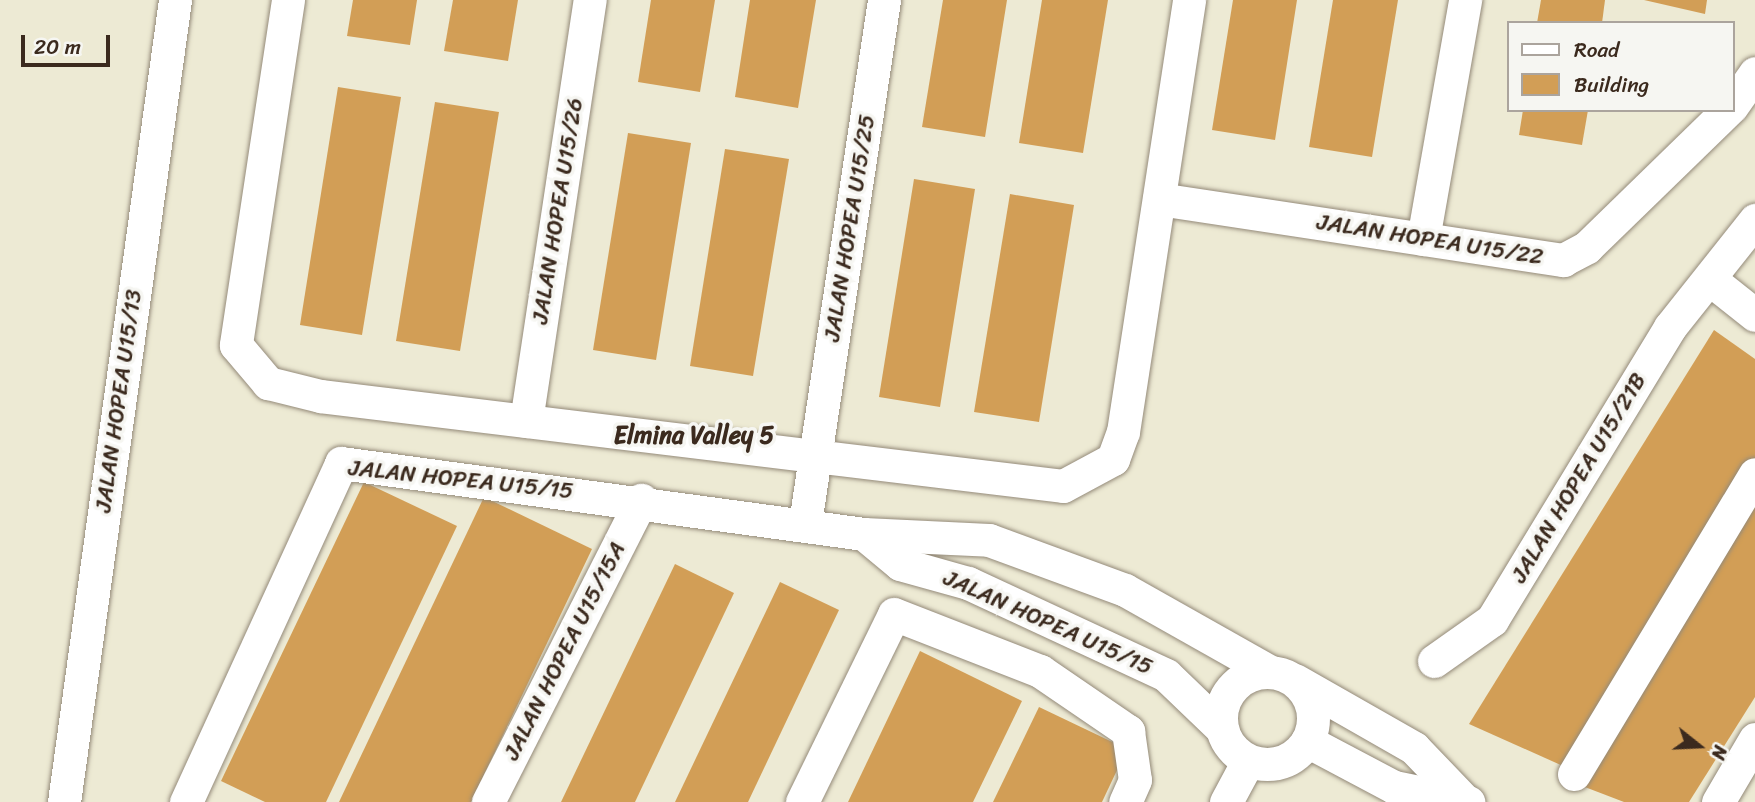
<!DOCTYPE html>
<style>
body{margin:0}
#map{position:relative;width:1755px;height:802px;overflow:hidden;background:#edead4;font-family:Sriracha,sans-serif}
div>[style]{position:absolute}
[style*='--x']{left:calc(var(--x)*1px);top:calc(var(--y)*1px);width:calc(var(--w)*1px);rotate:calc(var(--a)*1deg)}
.building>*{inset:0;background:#d29e56}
.roads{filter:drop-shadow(0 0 2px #948a79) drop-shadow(0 0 2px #948a79)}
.minor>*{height:33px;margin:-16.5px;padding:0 16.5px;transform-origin:16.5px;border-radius:16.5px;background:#fff}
.minor>.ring{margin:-16.5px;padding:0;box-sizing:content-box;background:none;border:33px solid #fff;border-radius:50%}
span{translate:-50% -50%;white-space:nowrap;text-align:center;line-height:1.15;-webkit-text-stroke:7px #f6f6f2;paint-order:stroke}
.street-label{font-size:23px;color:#3b2a1e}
.neighbourhood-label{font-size:24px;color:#3b2a1e;font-weight:700}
.legend{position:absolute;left:1507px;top:21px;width:228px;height:91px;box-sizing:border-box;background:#f6f6f2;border:2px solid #aba49d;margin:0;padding:9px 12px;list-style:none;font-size:21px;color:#3b2a1e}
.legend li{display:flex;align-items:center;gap:14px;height:35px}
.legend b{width:35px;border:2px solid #aba49d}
.north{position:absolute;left:1664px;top:711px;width:70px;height:70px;-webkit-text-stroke:5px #f6f6f2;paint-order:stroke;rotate:108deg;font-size:19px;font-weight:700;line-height:28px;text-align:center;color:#3b2a1e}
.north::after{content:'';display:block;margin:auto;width:24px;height:32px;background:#3b2a1e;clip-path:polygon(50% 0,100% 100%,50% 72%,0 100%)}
.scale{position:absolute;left:21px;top:35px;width:89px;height:32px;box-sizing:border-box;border:4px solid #3b2a1e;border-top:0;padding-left:9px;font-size:21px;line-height:24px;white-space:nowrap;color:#3b2a1e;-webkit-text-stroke:5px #f6f6f2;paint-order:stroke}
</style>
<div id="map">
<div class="building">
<div style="clip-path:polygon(353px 0,417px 0,410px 45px,347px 36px)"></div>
<div style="clip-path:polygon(453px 0,518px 0,508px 61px,444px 51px)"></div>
<div style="clip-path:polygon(651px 0,715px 0,700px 92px,638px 82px)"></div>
<div style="clip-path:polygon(750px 0,816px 0,798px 108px,735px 97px)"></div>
<div style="clip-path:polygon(943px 0,1007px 0,985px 137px,922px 127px)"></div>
<div style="clip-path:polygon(1042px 0,1108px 0,1083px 153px,1019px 143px)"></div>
<div style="clip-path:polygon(1233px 0,1297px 0,1275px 140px,1212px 130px)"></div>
<div style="clip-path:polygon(1333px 0,1398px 0,1372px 157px,1309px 147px)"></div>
<div style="clip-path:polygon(1541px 0,1605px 0,1602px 23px,1537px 23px)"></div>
<div style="clip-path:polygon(1644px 0,1707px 0,1705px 14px)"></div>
<div style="clip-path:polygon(338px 87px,401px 97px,362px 335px,300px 325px)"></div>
<div style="clip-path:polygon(435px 102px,499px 112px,460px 351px,396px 341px)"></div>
<div style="clip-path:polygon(1523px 110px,1588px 110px,1582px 145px,1519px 135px)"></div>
<div style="clip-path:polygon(628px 133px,691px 143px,656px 360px,593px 350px)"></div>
<div style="clip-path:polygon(725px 149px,789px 159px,753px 376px,690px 366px)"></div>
<div style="clip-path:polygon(914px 179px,975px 189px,940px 407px,879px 397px)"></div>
<div style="clip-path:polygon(1010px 194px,1074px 205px,1039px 422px,974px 412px)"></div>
<div style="clip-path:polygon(1714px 330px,1755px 359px,1755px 459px,1563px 766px,1469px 724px)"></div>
<div style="clip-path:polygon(364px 482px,457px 526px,326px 802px,265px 802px,221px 781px)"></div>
<div style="clip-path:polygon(484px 497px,592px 549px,471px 802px,339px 802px)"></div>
<div style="clip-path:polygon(1755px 502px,1755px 697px,1689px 802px,1624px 802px,1577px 784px)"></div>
<div style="clip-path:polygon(675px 564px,734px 593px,635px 802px,561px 802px)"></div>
<div style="clip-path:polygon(780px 582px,839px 610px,748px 802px,675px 802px)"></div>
<div style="clip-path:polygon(920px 651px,1022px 701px,973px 802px,848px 802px)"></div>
<div style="clip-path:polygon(1039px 707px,1127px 749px,1102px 802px,993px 802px)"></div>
</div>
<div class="roads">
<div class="minor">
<div style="--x:288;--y:0;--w:349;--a:98.6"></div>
<div style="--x:236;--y:345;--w:50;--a:49.9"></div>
<div style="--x:268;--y:383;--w:54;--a:14"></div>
<div style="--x:320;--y:396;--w:748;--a:6.91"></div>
<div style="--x:1063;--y:486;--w:57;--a:-28.4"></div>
<div style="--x:1113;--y:459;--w:29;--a:-70"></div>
<div style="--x:1123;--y:432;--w:437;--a:-81.3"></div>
<div style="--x:1732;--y:106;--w:40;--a:-55.1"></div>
<div style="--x:1159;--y:199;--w:409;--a:8.6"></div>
<div style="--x:1563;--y:260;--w:27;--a:-28"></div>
<div style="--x:1587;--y:247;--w:197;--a:-44.2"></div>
<div style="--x:1423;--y:239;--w:243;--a:-80"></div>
<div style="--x:1711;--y:280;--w:56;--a:38.5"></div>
<div style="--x:526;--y:421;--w:426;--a:-81.4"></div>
<div style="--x:805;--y:523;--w:529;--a:-81.41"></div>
<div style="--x:864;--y:534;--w:47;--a:39.8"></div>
<div style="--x:900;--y:564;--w:71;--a:15.6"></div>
<div style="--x:968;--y:583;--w:218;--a:24.9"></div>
<div style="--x:1166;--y:675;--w:76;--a:43.9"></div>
<div style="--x:1434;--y:661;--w:71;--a:-35.3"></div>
<div style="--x:1492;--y:620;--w:343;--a:-58.7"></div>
<div style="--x:1670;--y:327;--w:137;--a:-51.5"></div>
<div class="ring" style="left:1221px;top:672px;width:59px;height:59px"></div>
<div style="--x:1295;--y:680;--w:137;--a:29.7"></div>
<div style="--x:1414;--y:748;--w:74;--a:46.1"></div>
<div style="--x:1307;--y:741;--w:98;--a:27.9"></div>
<div style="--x:1394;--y:787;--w:76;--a:11.5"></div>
<div style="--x:1574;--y:774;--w:350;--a:-58.9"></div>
<div style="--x:64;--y:802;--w:810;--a:-82.12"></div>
<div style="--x:186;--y:802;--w:373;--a:-65.4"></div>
<div style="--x:341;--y:463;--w:528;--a:7.73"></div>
<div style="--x:864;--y:534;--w:125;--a:2.7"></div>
<div style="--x:989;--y:540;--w:145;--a:20.2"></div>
<div style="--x:1125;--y:590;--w:165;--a:29.4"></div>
<div style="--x:488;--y:802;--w:339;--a:-63.1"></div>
<div style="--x:802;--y:802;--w:209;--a:-63.9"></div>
<div style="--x:894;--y:614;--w:157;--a:21.3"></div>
<div style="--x:1040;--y:671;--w:107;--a:34.3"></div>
<div style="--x:1128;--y:731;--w:49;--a:81.9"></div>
<div style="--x:1135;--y:780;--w:24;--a:114"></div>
<div style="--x:1226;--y:802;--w:47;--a:-61.8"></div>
<div style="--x:1718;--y:802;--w:73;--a:-59.6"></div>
</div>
</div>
<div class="street-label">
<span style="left:558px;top:211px;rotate:-81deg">JALAN HOPEA U15/26</span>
<span style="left:850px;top:228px;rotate:-81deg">JALAN HOPEA U15/25</span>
<span style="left:1430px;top:240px;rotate:9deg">JALAN HOPEA U15/22</span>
<span style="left:119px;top:401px;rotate:-82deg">JALAN HOPEA U15/13</span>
<span style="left:1579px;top:478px;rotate:-59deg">JALAN HOPEA U15/21B</span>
<span style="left:461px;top:480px;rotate:6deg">JALAN HOPEA U15/15</span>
<span style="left:1048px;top:623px;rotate:24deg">JALAN HOPEA U15/15</span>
<span style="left:565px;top:651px;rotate:-63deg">JALAN HOPEA U15/15A</span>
</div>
<div class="neighbourhood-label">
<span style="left:694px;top:436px">Elmina Valley 5</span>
</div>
<ul class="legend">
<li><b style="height:9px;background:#fff"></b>Road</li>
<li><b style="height:19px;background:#d29e56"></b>Building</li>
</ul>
<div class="north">N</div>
<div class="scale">20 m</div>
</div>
